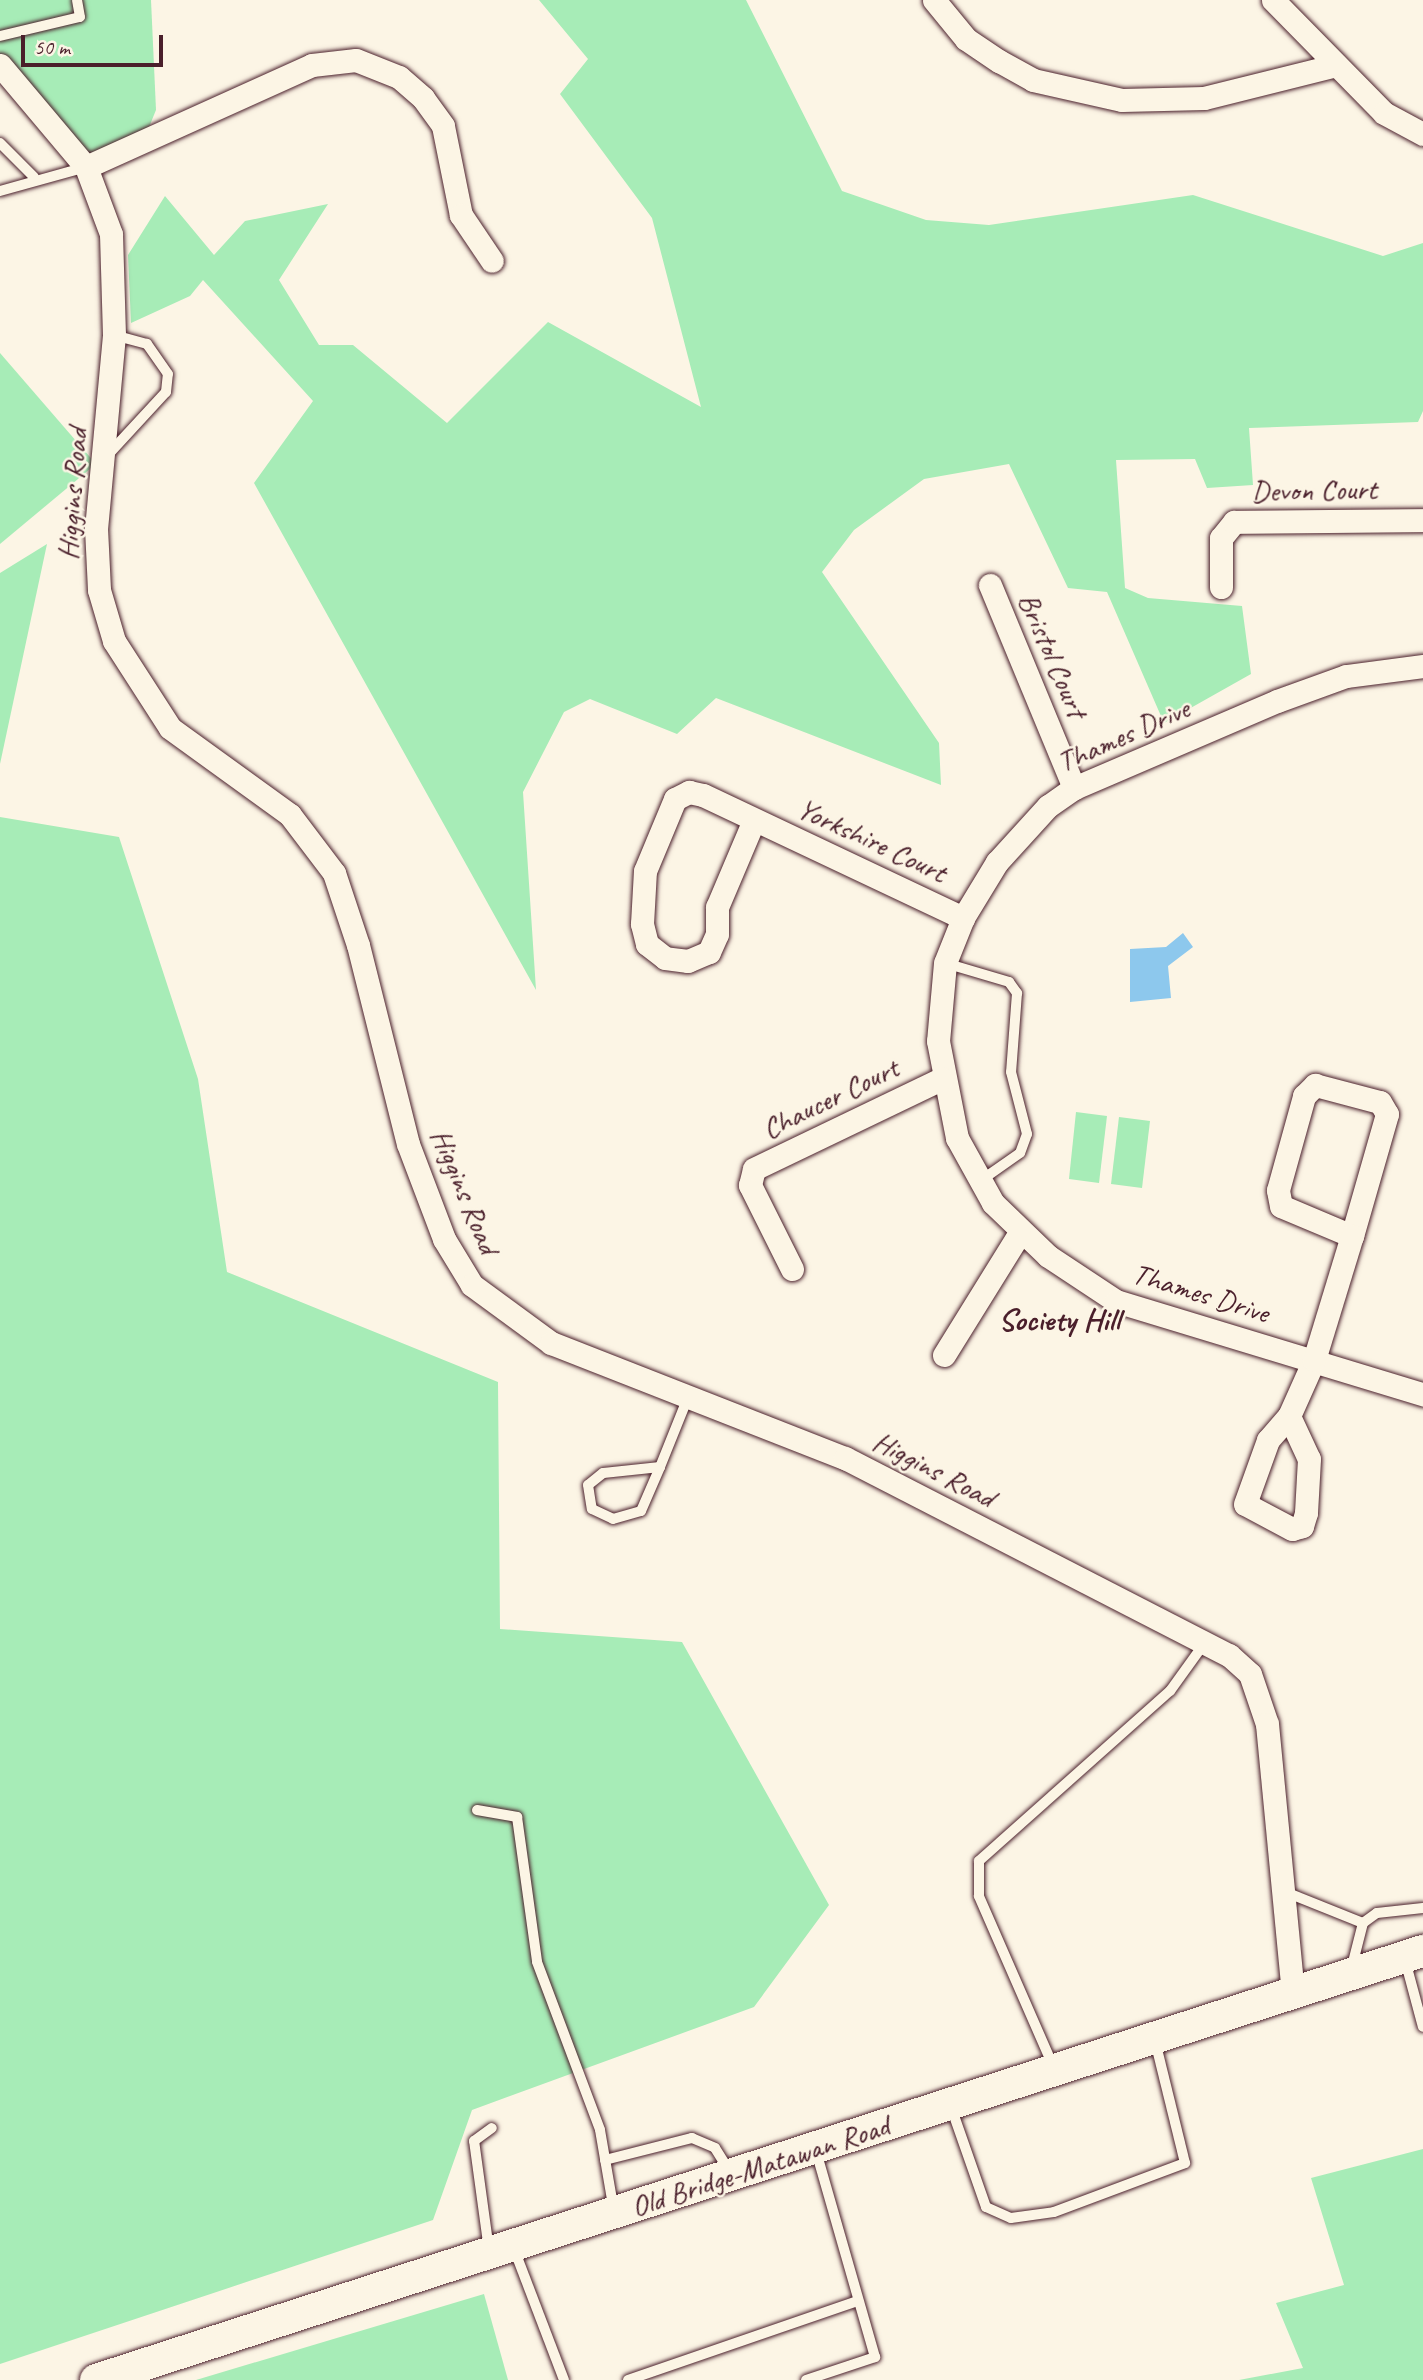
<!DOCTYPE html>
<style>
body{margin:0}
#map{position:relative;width:1423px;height:2380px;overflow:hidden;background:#fcf5e5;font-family:Caveat,sans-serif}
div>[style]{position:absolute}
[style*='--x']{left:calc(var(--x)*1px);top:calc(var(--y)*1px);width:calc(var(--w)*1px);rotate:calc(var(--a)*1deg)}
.green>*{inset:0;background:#a7ecb7}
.water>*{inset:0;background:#8dc8ed}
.roads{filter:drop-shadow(0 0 2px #4a1f2b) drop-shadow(0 0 2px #4a1f2b)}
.service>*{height:10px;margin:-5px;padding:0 5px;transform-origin:5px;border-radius:5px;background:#fcf5e5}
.minor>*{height:23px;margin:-11.5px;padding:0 11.5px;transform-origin:11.5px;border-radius:11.5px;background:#fcf5e5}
.secondary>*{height:32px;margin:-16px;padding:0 16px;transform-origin:16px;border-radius:16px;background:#fcf5e5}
span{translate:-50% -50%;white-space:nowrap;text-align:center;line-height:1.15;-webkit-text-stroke:5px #fcf5e5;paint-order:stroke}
.street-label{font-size:30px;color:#4a1f2b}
.neighbourhood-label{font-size:32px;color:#4a1f2b;font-weight:700}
.scale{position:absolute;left:21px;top:35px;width:142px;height:32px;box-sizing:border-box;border:4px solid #4a1f2b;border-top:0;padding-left:9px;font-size:21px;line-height:24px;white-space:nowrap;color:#4a1f2b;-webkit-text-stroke:5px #fcf5e5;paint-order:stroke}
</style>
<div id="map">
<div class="green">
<div style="clip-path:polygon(0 0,151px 0,156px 110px,145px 137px,89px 163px,0 66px)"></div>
<div style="clip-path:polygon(539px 0,746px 0,842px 191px,926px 220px,989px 225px,1193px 195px,1383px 256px,1423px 243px,1423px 411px,1418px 422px,1249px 428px,1253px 485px,1207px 488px,1195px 459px,1116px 460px,1125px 588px,1148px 598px,1242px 606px,1251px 674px,1164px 723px,1107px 592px,1068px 588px,1009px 464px,924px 479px,854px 530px,822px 572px,939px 743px,941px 785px,716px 698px,677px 734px,590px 699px,564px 712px,523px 792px,536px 990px,254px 483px,313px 401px,203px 280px,190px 296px,131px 323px,128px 255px,165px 196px,214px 255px,245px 221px,328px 204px,279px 280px,319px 345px,353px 345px,447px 423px,548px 322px,701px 407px,652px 218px,560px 94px,588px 59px)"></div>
<div style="clip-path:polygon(0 353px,96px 464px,0 544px)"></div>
<div style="clip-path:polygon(47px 544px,0 764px,0 573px)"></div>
<div style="clip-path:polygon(0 817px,119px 837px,198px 1079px,227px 1272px,498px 1382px,500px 1629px,682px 1642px,829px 1905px,754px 2007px,472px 2110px,433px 2220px,0 2364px)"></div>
<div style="clip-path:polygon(1076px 1112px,1107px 1116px,1099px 1183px,1069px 1179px)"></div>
<div style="clip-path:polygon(1119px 1117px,1150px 1121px,1142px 1188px,1111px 1184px)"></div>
<div style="clip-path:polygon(1423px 2149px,1423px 2380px,1239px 2380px,1303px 2368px,1276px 2303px,1344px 2285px,1311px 2178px)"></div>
<div style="clip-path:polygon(484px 2294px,508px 2380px,196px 2380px)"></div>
</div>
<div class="water">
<div style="clip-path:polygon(1183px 933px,1193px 947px,1168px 966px,1171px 998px,1130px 1002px,1130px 949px,1166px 947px)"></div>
</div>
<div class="roads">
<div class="service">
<div style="--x:0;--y:36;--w:82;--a:-13.4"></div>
<div style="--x:80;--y:17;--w:17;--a:-100"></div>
<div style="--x:0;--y:143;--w:48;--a:45"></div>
<div style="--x:0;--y:191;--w:89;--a:-15.6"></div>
<div style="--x:105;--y:458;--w:90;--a:-47.3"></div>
<div style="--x:166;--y:392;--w:18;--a:-84"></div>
<div style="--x:168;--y:374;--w:37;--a:-125"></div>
<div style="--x:147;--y:344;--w:34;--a:-165"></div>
<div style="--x:945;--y:963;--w:67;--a:16.5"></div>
<div style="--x:1009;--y:982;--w:14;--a:54"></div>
<div style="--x:1017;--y:993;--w:79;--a:94.3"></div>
<div style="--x:1011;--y:1072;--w:64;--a:75.5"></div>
<div style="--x:1027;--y:1134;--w:20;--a:110"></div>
<div style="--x:1020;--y:1153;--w:49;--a:145"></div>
<div style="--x:660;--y:1467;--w:57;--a:174"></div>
<div style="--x:603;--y:1473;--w:19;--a:141"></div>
<div style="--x:588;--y:1485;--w:24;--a:81"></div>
<div style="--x:592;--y:1509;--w:23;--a:25"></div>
<div style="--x:613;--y:1519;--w:29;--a:-16"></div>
<div style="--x:641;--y:1511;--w:48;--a:-66.6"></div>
<div style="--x:660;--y:1467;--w:72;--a:-68.1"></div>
<div style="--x:477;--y:1810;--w:41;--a:9.9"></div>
<div style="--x:517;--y:1817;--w:146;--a:82.1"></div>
<div style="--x:537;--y:1962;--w:179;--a:69.4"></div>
<div style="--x:600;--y:2130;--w:82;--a:80.2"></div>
<div style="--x:1283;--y:1891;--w:86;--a:21.8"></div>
<div style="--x:1405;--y:1960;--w:69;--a:75"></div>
<div style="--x:1351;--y:1970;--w:49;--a:-75.7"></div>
<div style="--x:1363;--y:1923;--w:17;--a:-36"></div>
<div style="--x:1377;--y:1913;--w:46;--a:-6.2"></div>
<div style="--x:1054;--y:2068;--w:188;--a:-113.6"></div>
<div style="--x:979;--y:1896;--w:35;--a:-90"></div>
<div style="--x:979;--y:1861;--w:256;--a:-41.7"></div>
<div style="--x:1170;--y:1691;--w:62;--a:-54.2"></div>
<div style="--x:951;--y:2107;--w:106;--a:70.7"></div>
<div style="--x:986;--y:2207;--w:27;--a:24"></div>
<div style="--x:1011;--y:2218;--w:43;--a:-7.9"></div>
<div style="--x:1054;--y:2212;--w:140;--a:-20.5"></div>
<div style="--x:1185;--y:2163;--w:126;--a:-103.8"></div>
<div style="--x:605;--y:2160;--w:90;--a:-14.2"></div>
<div style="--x:692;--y:2138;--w:25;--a:23"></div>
<div style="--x:715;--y:2148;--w:28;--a:58"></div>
<div style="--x:514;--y:2249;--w:140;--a:69.1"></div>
<div style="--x:489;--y:2250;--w:110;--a:-97.8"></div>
<div style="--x:474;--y:2141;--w:22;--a:-36"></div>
<div style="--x:628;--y:2380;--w:242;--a:-19"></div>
<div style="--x:806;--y:2380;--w:73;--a:-18.4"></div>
<div style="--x:875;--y:2357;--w:214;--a:-106"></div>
</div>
<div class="minor">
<div style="--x:934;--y:0;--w:50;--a:50.6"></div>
<div style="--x:966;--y:39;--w:40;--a:34"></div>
<div style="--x:999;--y:61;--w:39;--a:29"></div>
<div style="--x:1033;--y:80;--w:91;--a:12.7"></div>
<div style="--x:1122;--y:100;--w:82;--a:-1.4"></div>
<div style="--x:1204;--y:98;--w:136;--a:-14"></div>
<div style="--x:1273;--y:0;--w:158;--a:45.5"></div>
<div style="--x:1384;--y:113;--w:44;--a:28.3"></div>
<div style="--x:0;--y:65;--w:133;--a:49.9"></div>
<div style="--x:86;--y:167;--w:72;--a:69.5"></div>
<div style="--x:111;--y:234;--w:101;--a:88.3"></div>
<div style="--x:114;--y:335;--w:194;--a:95.3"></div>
<div style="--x:96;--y:528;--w:62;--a:87.2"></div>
<div style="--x:99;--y:590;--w:53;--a:73.6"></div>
<div style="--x:114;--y:641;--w:103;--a:57.2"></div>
<div style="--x:170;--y:728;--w:148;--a:35.9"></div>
<div style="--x:290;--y:815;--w:73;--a:52.8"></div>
<div style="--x:334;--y:873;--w:76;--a:71.6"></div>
<div style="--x:358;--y:945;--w:205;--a:75.9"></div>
<div style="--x:408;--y:1144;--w:102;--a:69.2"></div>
<div style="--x:444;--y:1239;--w:54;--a:58.7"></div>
<div style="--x:472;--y:1285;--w:98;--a:36.3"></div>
<div style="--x:551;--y:1343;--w:316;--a:21.4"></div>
<div style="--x:845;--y:1458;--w:432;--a:27.2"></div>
<div style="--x:1229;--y:1655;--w:28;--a:42"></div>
<div style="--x:1250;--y:1674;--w:53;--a:71.2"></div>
<div style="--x:1267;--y:1724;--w:271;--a:84.5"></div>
<div style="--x:86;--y:167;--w:248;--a:-24.3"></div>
<div style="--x:312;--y:65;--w:44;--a:-6.5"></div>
<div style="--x:356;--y:60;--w:46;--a:21.6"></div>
<div style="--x:399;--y:77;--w:32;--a:41"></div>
<div style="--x:423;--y:98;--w:34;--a:54"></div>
<div style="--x:443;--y:126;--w:91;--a:78.6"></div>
<div style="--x:461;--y:215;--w:55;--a:56"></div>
<div style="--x:990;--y:585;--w:220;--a:67.5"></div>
<div style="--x:1221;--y:587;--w:49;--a:-90"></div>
<div style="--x:1221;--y:538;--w:21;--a:-51"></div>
<div style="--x:1234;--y:522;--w:189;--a:-0.6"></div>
<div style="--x:1423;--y:666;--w:78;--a:172.6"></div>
<div style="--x:1346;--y:676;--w:73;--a:160.1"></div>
<div style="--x:1277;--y:701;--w:221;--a:156.8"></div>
<div style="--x:1074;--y:788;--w:32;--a:145"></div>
<div style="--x:1048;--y:806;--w:76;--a:132.3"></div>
<div style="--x:997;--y:862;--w:66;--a:121.3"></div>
<div style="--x:963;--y:918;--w:48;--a:111.8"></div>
<div style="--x:945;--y:963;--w:78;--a:95.1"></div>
<div style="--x:938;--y:1041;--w:99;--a:78.9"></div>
<div style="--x:957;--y:1138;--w:74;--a:61"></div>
<div style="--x:993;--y:1203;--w:76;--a:43.9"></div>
<div style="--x:1048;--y:1256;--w:82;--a:33.5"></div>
<div style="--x:1116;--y:1301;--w:321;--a:16.9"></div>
<div style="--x:754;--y:820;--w:95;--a:113"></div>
<div style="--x:717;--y:907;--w:27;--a:90"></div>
<div style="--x:717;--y:934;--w:20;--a:114"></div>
<div style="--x:709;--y:952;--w:23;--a:157"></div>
<div style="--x:688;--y:961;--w:23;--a:-173"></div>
<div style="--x:665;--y:958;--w:23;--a:-142"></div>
<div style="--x:647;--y:944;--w:21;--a:-104"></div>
<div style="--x:642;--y:924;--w:53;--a:-86.8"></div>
<div style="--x:645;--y:871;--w:78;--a:-67.4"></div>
<div style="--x:675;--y:799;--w:16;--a:-27"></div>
<div style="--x:689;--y:792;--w:14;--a:12"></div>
<div style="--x:703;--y:795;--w:288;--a:25.3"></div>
<div style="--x:1315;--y:1085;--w:67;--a:14.7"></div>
<div style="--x:1380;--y:1102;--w:14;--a:60"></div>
<div style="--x:1387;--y:1114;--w:127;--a:106"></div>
<div style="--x:1352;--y:1236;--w:77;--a:-157.1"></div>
<div style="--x:1281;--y:1206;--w:16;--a:-101"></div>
<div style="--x:1278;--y:1190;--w:98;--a:-74.5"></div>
<div style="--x:1304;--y:1096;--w:16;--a:-45"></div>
<div style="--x:792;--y:1269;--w:94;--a:-116.6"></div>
<div style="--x:750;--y:1185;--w:16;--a:-76"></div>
<div style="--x:754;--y:1169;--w:208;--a:-25.7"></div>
<div style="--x:944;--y:1355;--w:142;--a:-58.2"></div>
<div style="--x:1289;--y:1416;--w:47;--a:65.1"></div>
<div style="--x:1309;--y:1459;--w:54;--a:93.2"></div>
<div style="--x:1306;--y:1513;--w:14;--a:107"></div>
<div style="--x:1302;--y:1526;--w:10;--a:163"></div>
<div style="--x:1292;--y:1529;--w:53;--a:-152"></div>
<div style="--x:1245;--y:1504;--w:68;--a:-70.2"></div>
<div style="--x:1268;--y:1440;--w:32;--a:-49"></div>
<div style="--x:1289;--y:1416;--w:61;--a:-65.9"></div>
<div style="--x:1314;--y:1360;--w:130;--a:-73"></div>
</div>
<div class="secondary">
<div style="--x:96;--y:2380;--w:1395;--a:-17.92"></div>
</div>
</div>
<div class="street-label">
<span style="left:1314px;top:490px;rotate:-1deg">Devon Court</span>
<span style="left:72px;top:494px;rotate:-86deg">Higgins Road</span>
<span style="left:1053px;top:655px;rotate:67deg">Bristol Court</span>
<span style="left:1123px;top:735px;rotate:-24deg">Thames Drive</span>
<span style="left:872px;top:840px;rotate:25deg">Yorkshire Court</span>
<span style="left:830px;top:1098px;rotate:-26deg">Chaucer Court</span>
<span style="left:465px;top:1191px;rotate:67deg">Higgins Road</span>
<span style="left:1201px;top:1293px;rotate:17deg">Thames Drive</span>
<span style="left:934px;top:1469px;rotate:27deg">Higgins Road</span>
<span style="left:760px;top:2166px;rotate:-18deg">Old Bridge-Matawan Road</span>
</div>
<div class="neighbourhood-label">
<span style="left:1059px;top:1320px">Society Hill</span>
</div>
<div class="scale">50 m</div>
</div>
